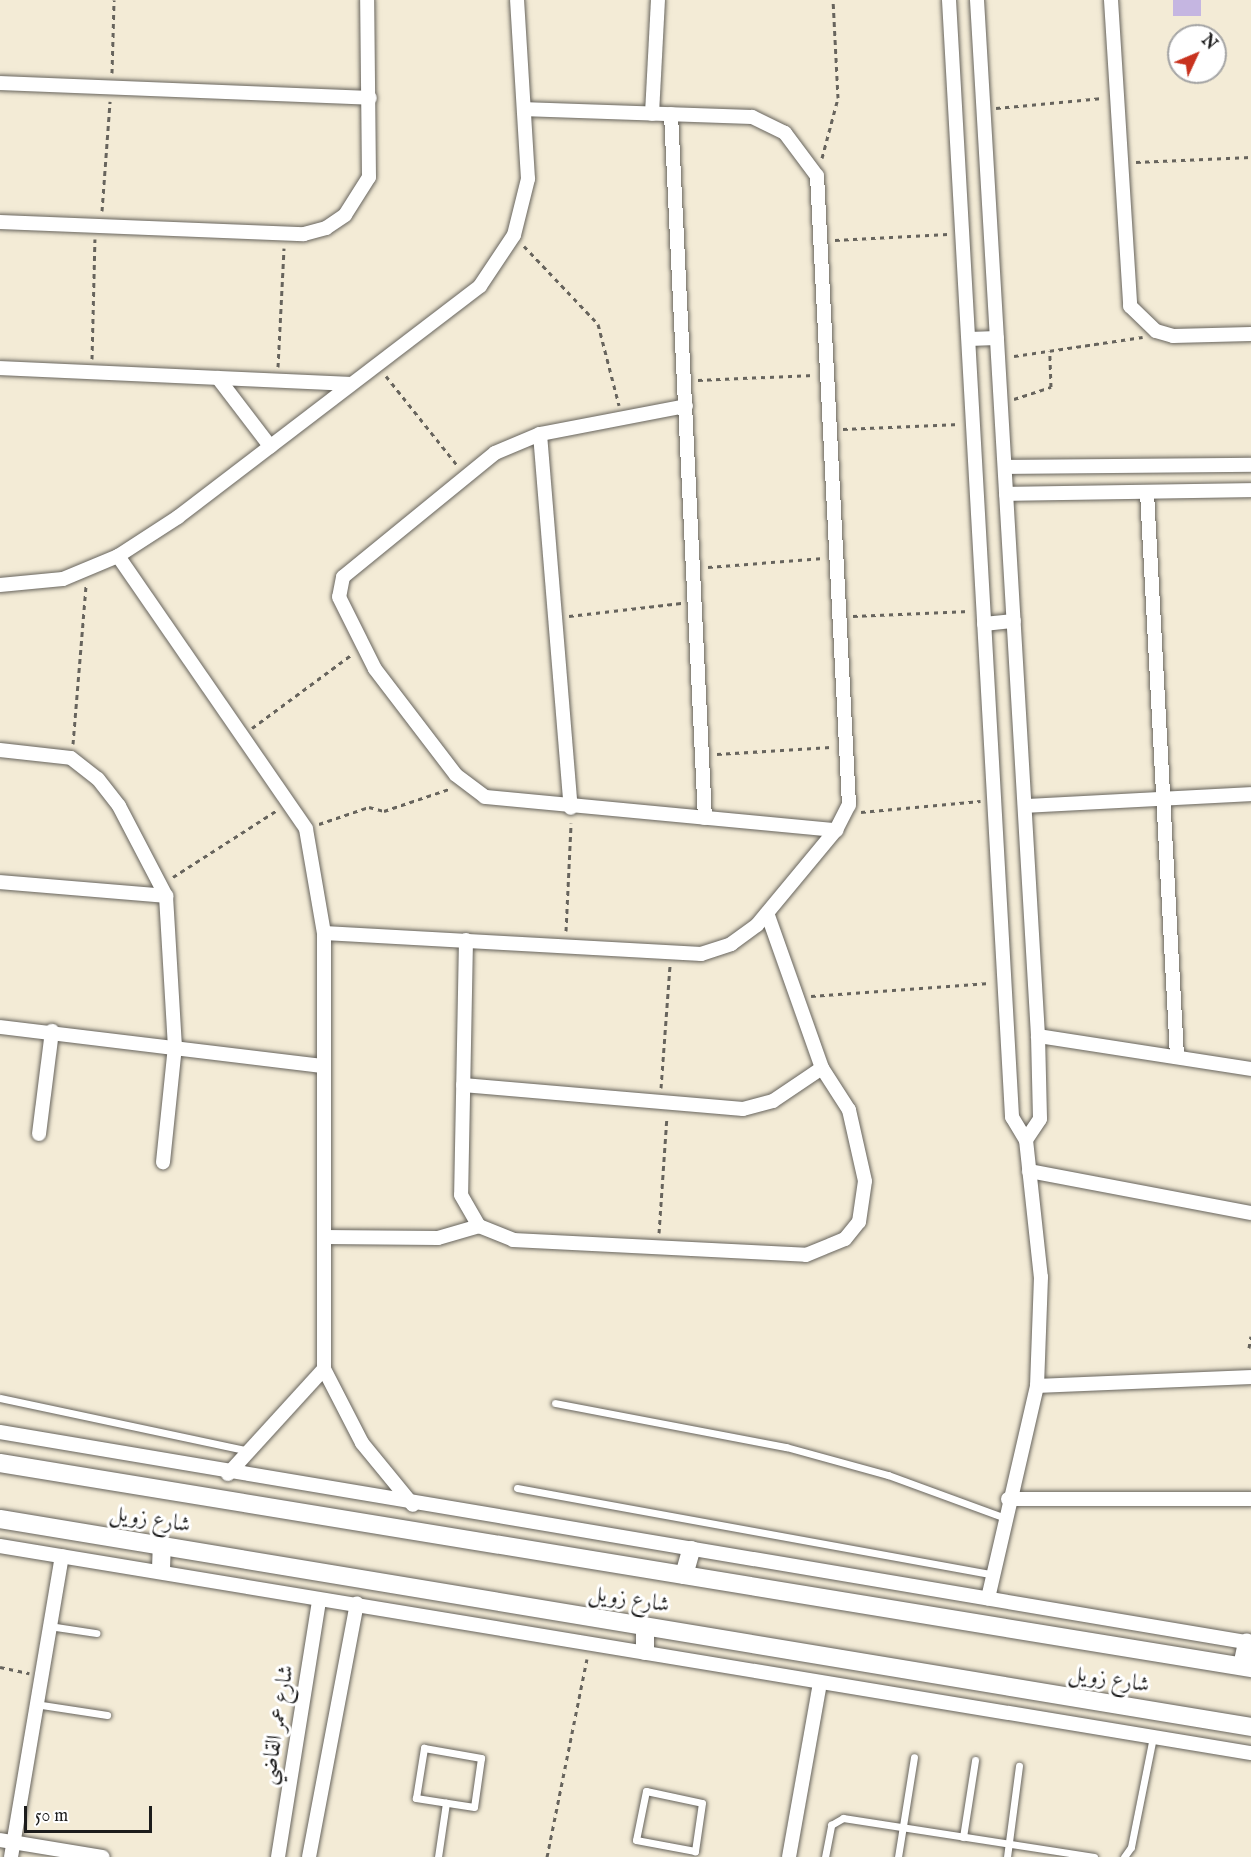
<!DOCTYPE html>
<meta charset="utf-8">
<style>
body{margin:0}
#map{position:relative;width:1251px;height:1857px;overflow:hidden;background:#f3ebd6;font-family:"IM FELL English",Amiri,serif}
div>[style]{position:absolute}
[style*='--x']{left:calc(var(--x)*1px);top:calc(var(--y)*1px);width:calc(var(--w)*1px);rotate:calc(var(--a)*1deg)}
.building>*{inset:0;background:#c5b6e1}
.path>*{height:3px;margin-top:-1.5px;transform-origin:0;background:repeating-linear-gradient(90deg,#67645d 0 4.5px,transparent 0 9px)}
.roads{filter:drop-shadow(0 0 2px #67645d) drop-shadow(0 0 2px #67645d)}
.lane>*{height:7px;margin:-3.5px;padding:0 3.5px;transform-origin:3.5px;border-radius:3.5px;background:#fff}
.street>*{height:14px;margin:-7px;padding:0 7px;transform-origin:7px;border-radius:7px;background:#fff}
.secondary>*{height:18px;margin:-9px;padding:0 9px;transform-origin:9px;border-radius:9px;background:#fff}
span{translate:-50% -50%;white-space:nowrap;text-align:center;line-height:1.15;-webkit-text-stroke:6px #fff;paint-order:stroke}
.street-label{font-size:22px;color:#1c1c1c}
.north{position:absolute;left:1167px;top:24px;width:60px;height:60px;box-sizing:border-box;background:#fff;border:2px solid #a4a4a4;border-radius:50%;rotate:46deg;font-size:16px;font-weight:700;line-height:24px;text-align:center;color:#1c1c1c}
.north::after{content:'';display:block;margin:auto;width:21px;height:27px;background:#c8321e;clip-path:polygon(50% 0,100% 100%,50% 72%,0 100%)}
.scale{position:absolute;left:24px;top:1806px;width:128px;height:27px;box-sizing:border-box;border:3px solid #1c1c1c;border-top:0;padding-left:8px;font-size:18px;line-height:21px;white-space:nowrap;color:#1c1c1c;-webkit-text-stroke:4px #fff;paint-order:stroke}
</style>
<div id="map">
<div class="building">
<div style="clip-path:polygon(1173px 0,1201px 0,1201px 16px,1173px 16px)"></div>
</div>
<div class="path">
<div style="--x:112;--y:73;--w:73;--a:-88.4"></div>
<div style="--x:996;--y:108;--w:107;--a:-5.3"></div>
<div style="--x:822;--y:158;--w:62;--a:-75.1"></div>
<div style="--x:838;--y:98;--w:98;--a:-92.9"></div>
<div style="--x:1136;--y:162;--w:115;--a:-2.5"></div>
<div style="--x:102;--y:211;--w:110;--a:-85.8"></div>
<div style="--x:835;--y:240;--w:113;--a:-3"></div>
<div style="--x:524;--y:246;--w:108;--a:46.5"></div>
<div style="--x:598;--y:324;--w:84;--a:75.5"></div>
<div style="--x:1014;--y:356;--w:130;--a:-8.4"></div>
<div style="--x:92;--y:359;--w:120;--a:-88.6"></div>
<div style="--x:278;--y:367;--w:119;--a:-87.1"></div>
<div style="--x:386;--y:376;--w:114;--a:51.4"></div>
<div style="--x:698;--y:380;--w:116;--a:-2.5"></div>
<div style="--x:1014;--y:399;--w:39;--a:-18"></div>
<div style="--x:1051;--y:387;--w:36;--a:-92"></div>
<div style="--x:843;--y:429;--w:117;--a:-2.4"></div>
<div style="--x:708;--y:567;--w:116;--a:-4.4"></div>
<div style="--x:569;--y:616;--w:113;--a:-6.6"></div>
<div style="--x:853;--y:616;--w:117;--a:-2.4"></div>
<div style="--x:252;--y:728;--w:123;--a:-36.4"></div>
<div style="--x:73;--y:744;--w:159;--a:-85.3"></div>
<div style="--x:717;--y:754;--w:114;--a:-3.5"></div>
<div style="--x:861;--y:812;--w:120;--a:-5.3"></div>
<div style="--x:319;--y:824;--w:53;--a:-18.8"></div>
<div style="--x:369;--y:807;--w:16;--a:15"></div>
<div style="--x:384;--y:811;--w:69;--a:-18.7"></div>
<div style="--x:173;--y:877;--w:122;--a:-32.7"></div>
<div style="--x:566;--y:931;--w:108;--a:-87.3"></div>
<div style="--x:811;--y:996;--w:179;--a:-4.2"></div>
<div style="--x:661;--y:1088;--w:122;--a:-85.8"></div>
<div style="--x:659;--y:1233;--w:116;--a:-86.1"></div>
<div style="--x:1249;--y:1348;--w:12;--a:-81"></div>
<div style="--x:0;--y:1667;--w:30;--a:12"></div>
<div style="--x:547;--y:1857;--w:202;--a:-78.6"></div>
</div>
<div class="roads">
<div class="lane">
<div style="--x:0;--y:1398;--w:255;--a:12"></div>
<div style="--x:555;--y:1403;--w:235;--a:10.8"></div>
<div style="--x:786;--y:1447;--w:106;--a:15.4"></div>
<div style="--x:888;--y:1475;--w:122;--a:20.1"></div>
<div style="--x:517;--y:1488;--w:482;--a:10.3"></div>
<div style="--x:49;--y:1626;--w:48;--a:8.5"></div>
<div style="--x:35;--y:1704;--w:73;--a:8.7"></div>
<div style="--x:424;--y:1748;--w:58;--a:10"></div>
<div style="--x:481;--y:1758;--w:49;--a:98.1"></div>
<div style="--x:474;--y:1807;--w:59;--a:-171.2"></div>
<div style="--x:416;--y:1798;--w:51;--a:-80.9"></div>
<div style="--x:646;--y:1791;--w:57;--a:12.1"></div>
<div style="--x:702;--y:1803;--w:49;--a:98.3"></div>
<div style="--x:695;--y:1851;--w:60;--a:-169.4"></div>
<div style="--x:636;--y:1840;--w:50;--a:-78.5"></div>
<div style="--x:963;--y:1837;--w:78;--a:-81.1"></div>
<div style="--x:438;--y:1857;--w:55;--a:-81.6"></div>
<div style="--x:825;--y:1857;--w:33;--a:-79"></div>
<div style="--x:831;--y:1825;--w:14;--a:-30"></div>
<div style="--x:843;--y:1818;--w:254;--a:8.8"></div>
<div style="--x:898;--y:1857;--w:101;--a:-80.9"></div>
<div style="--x:1007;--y:1857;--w:92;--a:-82.5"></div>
<div style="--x:1124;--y:1857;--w:12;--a:-55"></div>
<div style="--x:1131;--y:1847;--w:112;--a:-78.7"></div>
</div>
<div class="street">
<div style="--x:949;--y:0;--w:1119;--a:86.77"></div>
<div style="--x:1012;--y:1117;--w:27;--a:59"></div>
<div style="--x:1026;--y:1140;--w:138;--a:83.8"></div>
<div style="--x:1041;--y:1277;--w:109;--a:92.1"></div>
<div style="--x:1037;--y:1386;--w:218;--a:103"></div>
<div style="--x:977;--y:0;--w:1038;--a:86.63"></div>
<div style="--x:1038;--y:1036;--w:83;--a:88.6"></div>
<div style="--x:1040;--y:1119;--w:25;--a:124"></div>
<div style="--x:1111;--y:0;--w:307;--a:86.4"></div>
<div style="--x:1130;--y:306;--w:36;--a:44"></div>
<div style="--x:1156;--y:331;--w:18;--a:16"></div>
<div style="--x:1173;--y:336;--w:78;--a:-1.5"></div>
<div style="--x:0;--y:83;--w:370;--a:2.3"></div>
<div style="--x:652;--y:114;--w:114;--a:-87"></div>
<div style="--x:671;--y:114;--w:705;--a:87.24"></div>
<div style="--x:0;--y:222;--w:304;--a:2.3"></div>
<div style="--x:304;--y:234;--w:23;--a:-15"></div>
<div style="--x:326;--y:228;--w:23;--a:-34"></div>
<div style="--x:345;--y:215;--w:45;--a:-57.7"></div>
<div style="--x:369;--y:177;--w:177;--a:-90.6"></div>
<div style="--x:969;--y:339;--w:28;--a:-2"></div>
<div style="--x:0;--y:368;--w:351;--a:2.6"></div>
<div style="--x:218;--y:378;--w:86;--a:52.6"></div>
<div style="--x:686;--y:406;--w:149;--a:169.1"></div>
<div style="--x:540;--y:434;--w:49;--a:157.1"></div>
<div style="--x:495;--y:453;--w:196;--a:140.8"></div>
<div style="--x:343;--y:577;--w:20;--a:101"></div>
<div style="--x:339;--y:597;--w:80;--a:63.4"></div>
<div style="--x:375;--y:669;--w:133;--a:52.6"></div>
<div style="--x:456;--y:775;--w:36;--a:37"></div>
<div style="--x:485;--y:797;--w:353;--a:5.4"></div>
<div style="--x:540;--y:434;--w:375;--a:85.3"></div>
<div style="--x:1005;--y:467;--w:246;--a:-0.5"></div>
<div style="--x:1147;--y:492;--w:566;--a:86.96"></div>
<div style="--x:1006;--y:494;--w:245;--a:-0.9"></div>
<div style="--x:118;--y:556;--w:331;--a:55.4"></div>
<div style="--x:306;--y:829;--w:106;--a:80.2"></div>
<div style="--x:324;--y:933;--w:436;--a:90"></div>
<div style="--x:324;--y:1369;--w:83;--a:62.8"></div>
<div style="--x:362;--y:1443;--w:80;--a:50.6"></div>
<div style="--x:0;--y:585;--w:63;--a:-5.4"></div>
<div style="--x:63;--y:579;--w:60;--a:-22.7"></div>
<div style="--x:118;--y:556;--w:72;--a:-33"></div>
<div style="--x:178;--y:517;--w:380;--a:-37.4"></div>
<div style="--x:480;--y:286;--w:61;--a:-56.3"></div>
<div style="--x:514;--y:235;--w:58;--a:-76"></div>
<div style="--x:528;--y:179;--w:179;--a:-93.5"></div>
<div style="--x:984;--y:624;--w:30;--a:-6"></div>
<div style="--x:0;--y:750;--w:71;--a:6.4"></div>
<div style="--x:71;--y:758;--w:34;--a:38"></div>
<div style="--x:98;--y:779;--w:34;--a:52"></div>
<div style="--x:119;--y:806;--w:102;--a:62.4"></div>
<div style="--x:166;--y:896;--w:150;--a:86.6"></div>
<div style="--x:175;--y:1046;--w:117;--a:95.9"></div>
<div style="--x:1025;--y:806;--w:226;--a:-3"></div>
<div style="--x:0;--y:882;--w:167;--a:4.8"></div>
<div style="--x:324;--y:933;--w:378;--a:3.2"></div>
<div style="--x:701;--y:954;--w:32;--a:-18"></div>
<div style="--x:731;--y:944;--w:32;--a:-36"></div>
<div style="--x:757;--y:925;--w:124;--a:-50.3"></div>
<div style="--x:836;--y:830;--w:28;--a:-63"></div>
<div style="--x:849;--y:805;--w:630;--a:-92.91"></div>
<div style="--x:817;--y:176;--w:54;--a:-126.7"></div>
<div style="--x:785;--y:133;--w:37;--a:-154"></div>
<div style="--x:752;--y:117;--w:224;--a:-178"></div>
<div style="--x:466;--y:940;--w:255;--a:91.1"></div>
<div style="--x:461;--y:1195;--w:36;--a:60"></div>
<div style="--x:479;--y:1226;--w:37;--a:22"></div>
<div style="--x:513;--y:1240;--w:293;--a:2.9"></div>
<div style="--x:806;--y:1255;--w:42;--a:-22.3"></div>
<div style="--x:845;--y:1239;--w:22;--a:-51"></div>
<div style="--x:859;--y:1222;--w:41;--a:-81.7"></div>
<div style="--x:865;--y:1181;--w:73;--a:-102.7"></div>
<div style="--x:849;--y:1110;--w:50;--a:-122.7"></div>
<div style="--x:822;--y:1068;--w:164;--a:-109.5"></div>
<div style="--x:0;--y:1027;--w:326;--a:6.9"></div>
<div style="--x:1038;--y:1036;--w:216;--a:8.8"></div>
<div style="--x:463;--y:1085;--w:281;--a:4.9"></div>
<div style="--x:743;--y:1109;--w:31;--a:-15"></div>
<div style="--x:773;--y:1101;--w:59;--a:-34"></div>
<div style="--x:39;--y:1134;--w:104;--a:-82.8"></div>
<div style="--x:1029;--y:1171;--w:226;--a:10.7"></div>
<div style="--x:324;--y:1237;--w:114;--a:0.5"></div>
<div style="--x:438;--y:1238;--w:43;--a:-16.3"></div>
<div style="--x:1037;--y:1386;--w:214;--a:-2.4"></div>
<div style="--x:0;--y:1432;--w:1269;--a:9.57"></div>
<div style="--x:228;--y:1474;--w:142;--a:-47.6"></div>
<div style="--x:1008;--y:1499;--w:243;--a:0"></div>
<div style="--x:0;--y:1546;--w:1268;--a:9.4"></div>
<div style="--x:0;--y:1840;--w:104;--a:9.4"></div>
<div style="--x:11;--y:1857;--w:305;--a:-80.4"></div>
<div style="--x:278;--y:1857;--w:260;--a:-80.9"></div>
<div style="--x:309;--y:1857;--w:258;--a:-79.3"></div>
<div style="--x:789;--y:1857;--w:177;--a:-79.9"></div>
</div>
<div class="secondary">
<div style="--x:0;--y:1463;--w:1268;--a:9.31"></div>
<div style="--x:0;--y:1519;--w:1268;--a:9.44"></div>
<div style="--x:161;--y:1569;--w:23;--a:-88"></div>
<div style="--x:684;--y:1575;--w:26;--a:-74"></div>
<div style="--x:645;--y:1627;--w:24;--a:90"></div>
<div style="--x:1242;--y:1666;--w:24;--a:-78"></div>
</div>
</div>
<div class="street-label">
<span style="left:150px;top:1520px;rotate:9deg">شارع زويل</span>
<span style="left:629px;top:1600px;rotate:9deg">شارع زويل</span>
<span style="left:1109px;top:1680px;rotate:9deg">شارع زويل</span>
<span style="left:278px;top:1725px;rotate:-81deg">شارع عمر القاضي</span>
</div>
<div class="north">N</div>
<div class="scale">50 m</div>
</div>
